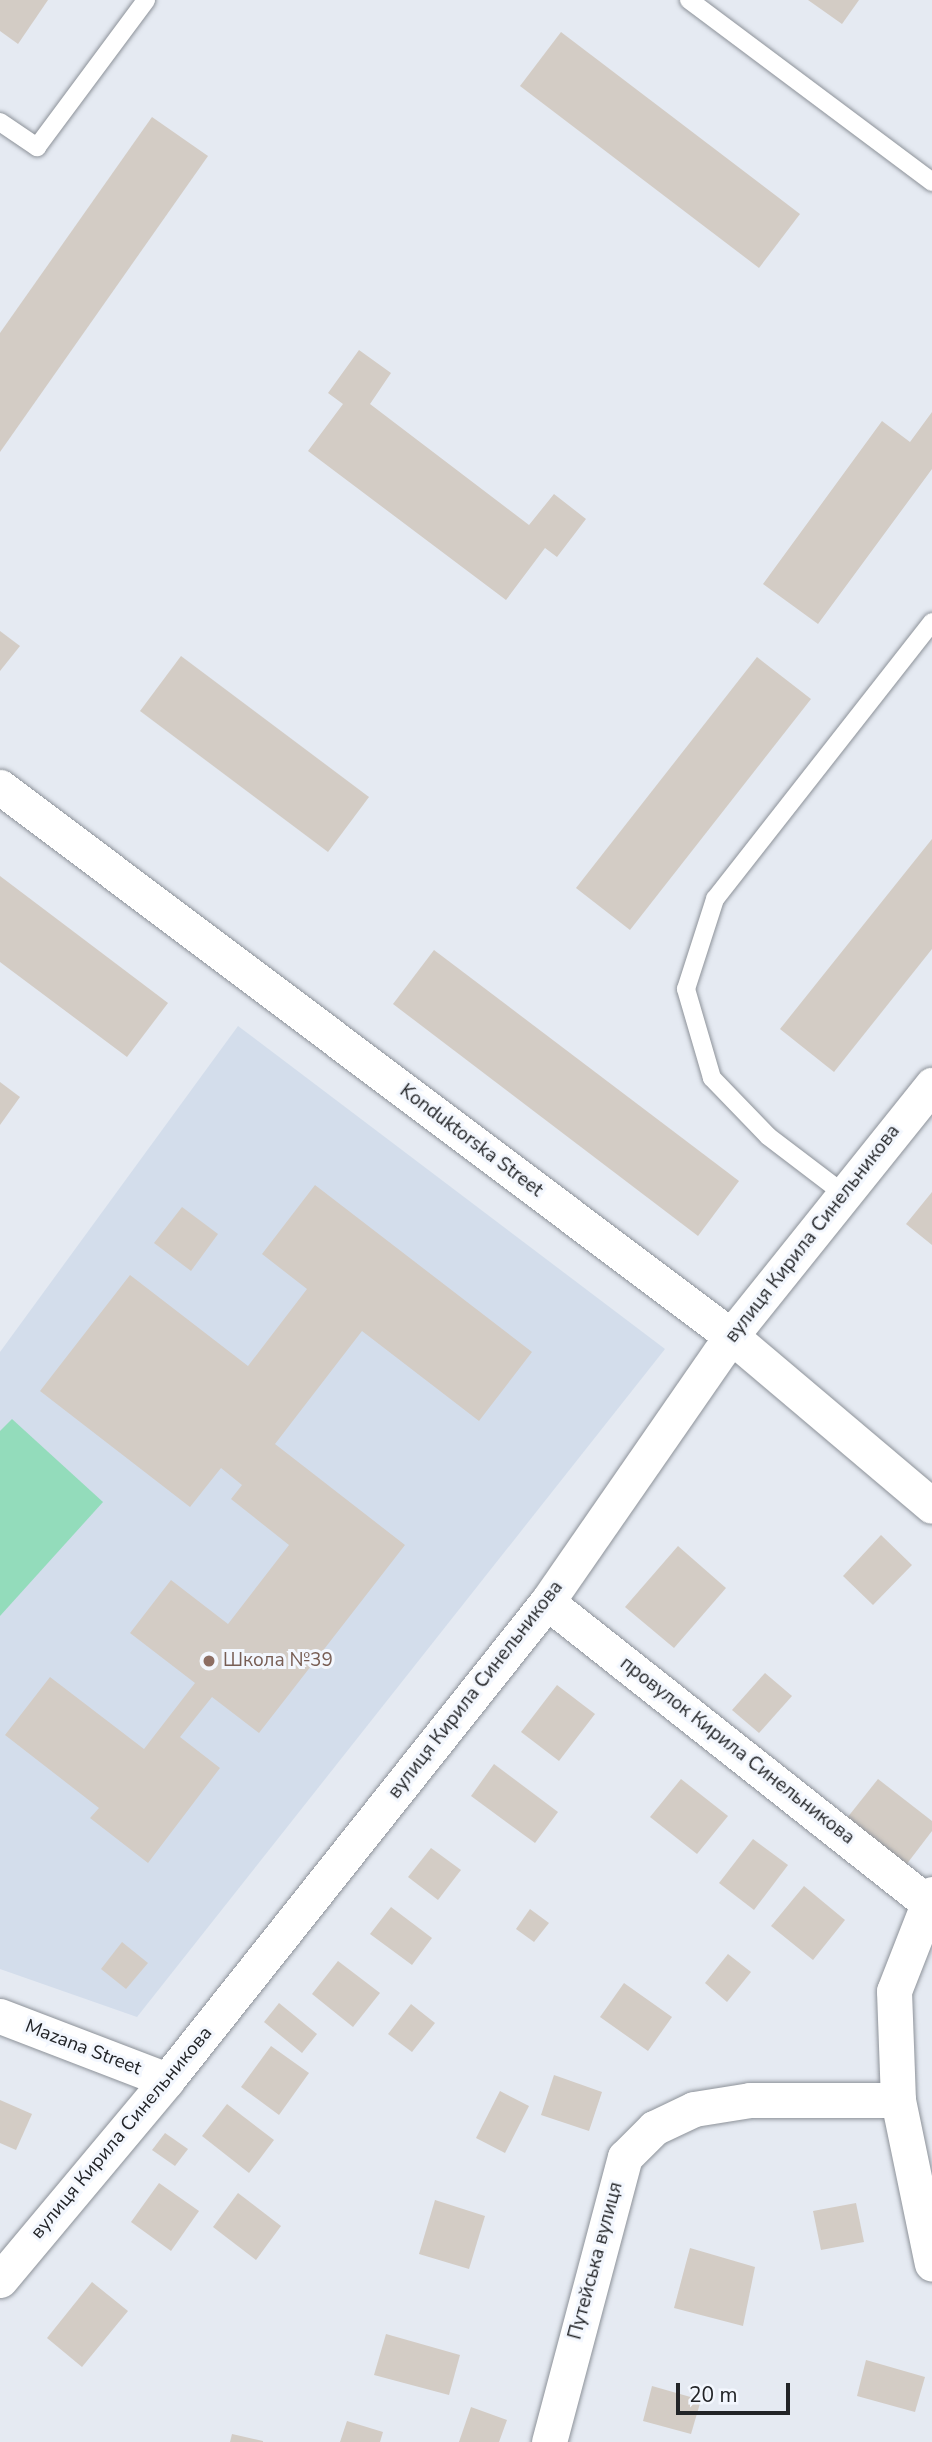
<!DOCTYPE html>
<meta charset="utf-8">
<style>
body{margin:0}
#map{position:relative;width:932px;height:2442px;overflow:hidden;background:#e5eaf2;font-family:"Nunito Sans",sans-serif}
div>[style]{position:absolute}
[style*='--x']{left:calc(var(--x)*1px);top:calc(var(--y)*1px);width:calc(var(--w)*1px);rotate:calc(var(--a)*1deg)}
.built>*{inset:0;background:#d3ddeb}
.green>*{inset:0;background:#93dcbb}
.building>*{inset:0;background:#d3ccc5}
.roads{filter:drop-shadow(0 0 2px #8d9299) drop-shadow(0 0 2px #8d9299)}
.lane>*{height:18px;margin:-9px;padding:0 9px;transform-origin:9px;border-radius:9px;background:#fff}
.street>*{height:35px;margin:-17.5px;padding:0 17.5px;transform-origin:17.5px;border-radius:17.5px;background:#fff}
.dots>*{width:19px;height:19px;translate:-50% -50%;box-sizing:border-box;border:4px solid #f3f7fe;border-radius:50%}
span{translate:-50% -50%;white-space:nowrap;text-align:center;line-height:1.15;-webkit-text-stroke:6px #f3f7fe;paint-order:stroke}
.street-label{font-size:19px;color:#222427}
.education-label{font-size:19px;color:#785e54}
.left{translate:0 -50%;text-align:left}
.scale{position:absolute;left:676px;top:2383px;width:114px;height:32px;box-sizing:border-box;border:4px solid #222427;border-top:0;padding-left:9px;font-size:21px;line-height:24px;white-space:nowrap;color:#222427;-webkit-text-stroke:5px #f3f7fe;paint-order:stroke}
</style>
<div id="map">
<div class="built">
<div style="clip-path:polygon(238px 1026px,665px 1349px,137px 2017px,0 1969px,0 1352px)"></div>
</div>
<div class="green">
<div style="clip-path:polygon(12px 1419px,103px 1502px,0 1616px,0 1431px)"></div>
</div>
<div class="building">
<div style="clip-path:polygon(0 0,48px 0,18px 44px,0 31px)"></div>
<div style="clip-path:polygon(808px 0,859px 0,842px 24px)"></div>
<div style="clip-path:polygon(561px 32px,800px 214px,759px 268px,520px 86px)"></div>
<div style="clip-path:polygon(152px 117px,208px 156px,0 452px,0 333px)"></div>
<div style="clip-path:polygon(359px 350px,391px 373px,370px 404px,529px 525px,554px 494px,586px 519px,557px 557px,545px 548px,506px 600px,308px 451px,343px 404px,328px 393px)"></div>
<div style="clip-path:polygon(932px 412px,932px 469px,818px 624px,763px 584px,882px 421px,910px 442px)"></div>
<div style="clip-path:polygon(0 631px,20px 646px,0 671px)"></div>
<div style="clip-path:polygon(181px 656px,369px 797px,328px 852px,140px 711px)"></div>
<div style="clip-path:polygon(757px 657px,811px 699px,630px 930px,576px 888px)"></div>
<div style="clip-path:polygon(932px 839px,932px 949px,834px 1072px,780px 1029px)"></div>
<div style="clip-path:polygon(0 876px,168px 1003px,127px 1057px,0 962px)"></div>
<div style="clip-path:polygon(434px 950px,739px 1181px,698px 1236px,393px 1004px)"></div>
<div style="clip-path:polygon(0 1082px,20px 1097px,0 1125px)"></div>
<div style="clip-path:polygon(315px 1185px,532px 1352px,479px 1421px,362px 1331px,275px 1444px,405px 1545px,259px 1733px,212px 1697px,180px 1737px,220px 1768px,148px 1863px,90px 1818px,99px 1808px,5px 1735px,50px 1677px,144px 1749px,195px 1683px,130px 1633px,171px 1580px,228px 1624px,289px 1545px,231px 1499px,242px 1485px,221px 1468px,190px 1507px,40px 1391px,130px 1275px,248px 1366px,307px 1289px,262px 1254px)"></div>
<div style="clip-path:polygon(932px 1192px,932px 1245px,906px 1224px)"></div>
<div style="clip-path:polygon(182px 1207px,218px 1234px,191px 1271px,154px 1243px)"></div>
<div style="clip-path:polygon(881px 1535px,912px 1565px,873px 1605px,843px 1576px)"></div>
<div style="clip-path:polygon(678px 1546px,726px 1588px,674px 1648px,625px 1607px)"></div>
<div style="clip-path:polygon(765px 1673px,792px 1696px,759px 1733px,732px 1710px)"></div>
<div style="clip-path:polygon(557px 1685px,595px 1714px,559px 1761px,521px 1732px)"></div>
<div style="clip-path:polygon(494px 1764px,558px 1812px,535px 1843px,471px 1796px)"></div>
<div style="clip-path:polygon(681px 1779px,728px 1816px,697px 1854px,650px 1817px)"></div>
<div style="clip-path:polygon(878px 1779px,932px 1821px,932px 1831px,906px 1865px,847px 1818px)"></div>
<div style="clip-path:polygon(753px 1839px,788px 1865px,754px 1910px,719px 1883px)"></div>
<div style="clip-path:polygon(431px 1848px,461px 1870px,438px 1900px,408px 1877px)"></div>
<div style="clip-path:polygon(804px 1886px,845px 1920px,813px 1960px,771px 1926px)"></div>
<div style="clip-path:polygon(391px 1907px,432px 1938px,412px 1965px,370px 1934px)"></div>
<div style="clip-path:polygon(530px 1909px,549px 1923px,534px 1942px,516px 1929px)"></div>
<div style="clip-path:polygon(122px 1942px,148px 1963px,126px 1989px,101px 1969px)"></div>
<div style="clip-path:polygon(728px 1954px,751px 1972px,727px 2002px,705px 1983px)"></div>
<div style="clip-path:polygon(338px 1961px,380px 1993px,353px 2027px,312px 1994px)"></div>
<div style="clip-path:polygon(624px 1983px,672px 2017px,648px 2051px,600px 2017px)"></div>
<div style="clip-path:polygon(279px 2003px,317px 2034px,302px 2053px,264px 2022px)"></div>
<div style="clip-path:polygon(411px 2004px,435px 2023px,412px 2052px,388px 2034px)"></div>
<div style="clip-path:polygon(271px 2046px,309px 2073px,279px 2115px,241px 2087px)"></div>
<div style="clip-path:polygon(554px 2075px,602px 2092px,589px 2131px,541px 2115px)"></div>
<div style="clip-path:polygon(500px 2091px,529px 2106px,505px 2153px,476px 2138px)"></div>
<div style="clip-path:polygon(0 2100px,32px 2114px,16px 2150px,0 2143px)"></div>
<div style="clip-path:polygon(227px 2104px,274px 2140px,249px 2173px,202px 2136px)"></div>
<div style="clip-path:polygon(165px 2133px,188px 2149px,175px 2166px,152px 2150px)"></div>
<div style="clip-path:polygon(159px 2183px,199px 2211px,171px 2251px,131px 2222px)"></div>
<div style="clip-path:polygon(238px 2193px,281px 2226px,256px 2260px,213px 2227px)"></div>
<div style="clip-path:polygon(435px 2200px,485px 2216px,469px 2269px,419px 2254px)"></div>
<div style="clip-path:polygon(856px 2203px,864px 2242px,821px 2250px,813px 2211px)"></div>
<div style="clip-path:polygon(690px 2248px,755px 2267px,743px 2326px,674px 2308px)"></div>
<div style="clip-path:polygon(92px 2282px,128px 2311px,82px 2367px,47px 2338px)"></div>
<div style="clip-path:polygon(386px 2334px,460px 2355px,449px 2395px,374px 2375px)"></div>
<div style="clip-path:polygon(866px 2360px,925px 2377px,915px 2412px,857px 2396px)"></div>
<div style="clip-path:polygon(652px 2386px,701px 2400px,691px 2434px,643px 2421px)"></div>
<div style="clip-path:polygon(471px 2407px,507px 2420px,499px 2442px,459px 2442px)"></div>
<div style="clip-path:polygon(347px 2421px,383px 2432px,380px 2442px,340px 2442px)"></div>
<div style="clip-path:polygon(232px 2434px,263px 2441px,263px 2442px,230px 2442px)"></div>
</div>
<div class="roads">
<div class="lane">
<div style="--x:689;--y:0;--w:304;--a:36.8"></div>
<div style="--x:0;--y:122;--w:45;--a:34"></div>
<div style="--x:37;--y:147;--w:183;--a:-53.4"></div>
<div style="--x:844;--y:1194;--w:96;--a:-142.7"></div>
<div style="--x:768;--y:1136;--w:81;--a:-134"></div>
<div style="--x:712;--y:1078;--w:93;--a:-106.3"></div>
<div style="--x:686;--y:989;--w:95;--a:-72.1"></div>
<div style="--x:715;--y:899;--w:352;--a:-51.9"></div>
</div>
<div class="street">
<div style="--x:0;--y:787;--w:914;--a:36.91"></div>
<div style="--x:731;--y:1336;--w:263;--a:40.2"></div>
<div style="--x:547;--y:1602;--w:483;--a:38.3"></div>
<div style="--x:932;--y:1894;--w:104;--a:111.4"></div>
<div style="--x:894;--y:1991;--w:109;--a:87.9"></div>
<div style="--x:898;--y:2100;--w:167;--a:78.3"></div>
<div style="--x:0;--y:2016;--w:179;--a:21"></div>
<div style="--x:0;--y:2280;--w:261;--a:-50.1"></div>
<div style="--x:167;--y:2080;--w:611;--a:-51.52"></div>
<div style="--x:547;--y:1602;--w:323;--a:-55.3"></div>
<div style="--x:731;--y:1336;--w:322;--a:-51.3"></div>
<div style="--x:549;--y:2442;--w:295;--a:-75.1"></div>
<div style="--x:625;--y:2157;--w:41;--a:-45"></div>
<div style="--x:654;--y:2128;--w:44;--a:-25.4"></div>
<div style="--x:694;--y:2109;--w:57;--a:-9.1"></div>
<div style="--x:750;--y:2100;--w:148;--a:0"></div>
</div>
</div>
<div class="dots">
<div style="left:209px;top:1661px;background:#8d6e63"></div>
</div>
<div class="street-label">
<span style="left:471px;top:1141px;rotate:37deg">Konduktorska Street</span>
<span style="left:813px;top:1234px;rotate:-52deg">вулиця Кирила Синельникова</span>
<span style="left:476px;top:1690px;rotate:-52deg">вулиця Кирила Синельникова</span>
<span style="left:737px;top:1751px;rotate:38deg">провулок Кирила Синельникова</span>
<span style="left:83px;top:2048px;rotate:21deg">Mazana Street</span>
<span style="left:122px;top:2133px;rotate:-50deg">вулиця Кирила Синельникова</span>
<span style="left:596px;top:2261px;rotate:-75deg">Путейська вулиця</span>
</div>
<div class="education-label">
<span class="left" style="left:223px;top:1661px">Школа №39</span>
</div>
<div class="scale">20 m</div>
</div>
